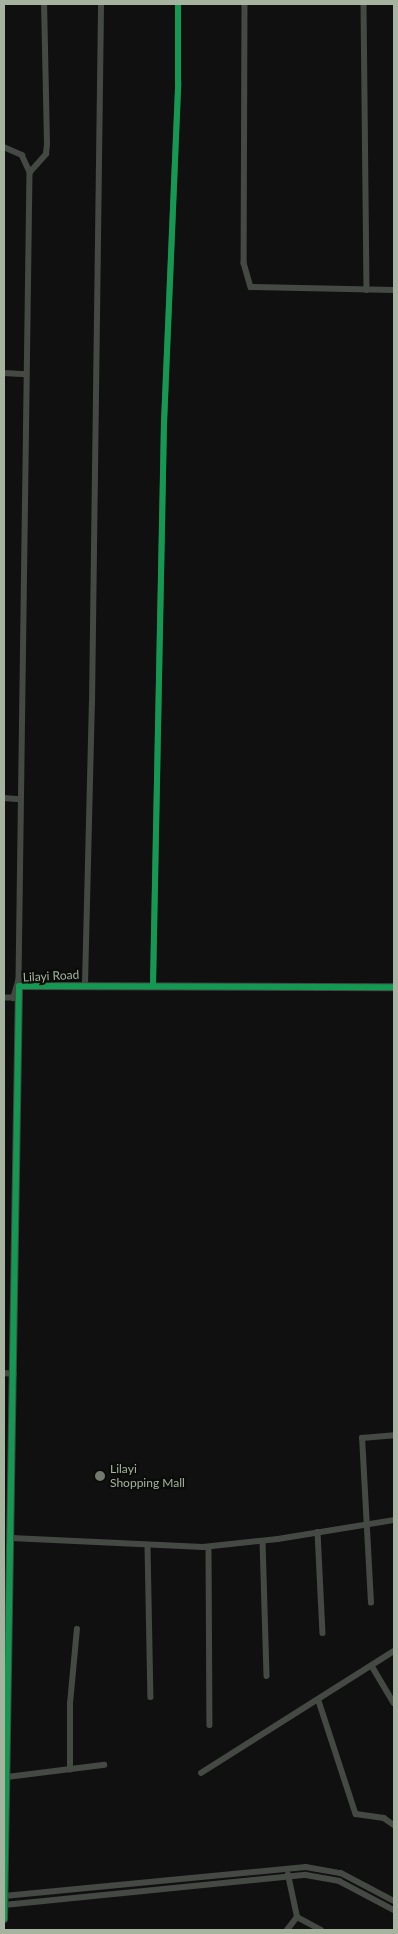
<!DOCTYPE html>
<style>
body{margin:0}
#map{position:relative;width:398px;height:1934px;overflow:hidden;background:#101010;font-family:Lato,sans-serif}
div>[style]{position:absolute}
[style*='--x']{left:calc(var(--x)*1px);top:calc(var(--y)*1px);width:calc(var(--w)*1px);rotate:calc(var(--a)*1deg)}
.street>*{height:5.5px;margin:-2.75px;padding:0 2.75px;transform-origin:2.75px;border-radius:2.75px;background:#454944}
.secondary>*{height:8px;margin:-4px;padding:0 4px;transform-origin:4px;border-radius:4px;background:#434742}
.cycleway>*{height:6px;margin:-3px;padding:0 3px;transform-origin:3px;border-radius:3px;background:#139951}
.dots>*{width:14px;height:14px;translate:-50% -50%;box-sizing:border-box;border:2px solid #0a0c0a;border-radius:50%}
span{translate:-50% -50%;white-space:nowrap;text-align:center;line-height:1.15;-webkit-text-stroke:4.5px #0a0c0a;paint-order:stroke}
.street-label{font-size:12px;color:#a6b39f}
.poi-label{font-size:12px;color:#a6b39f}
.left{translate:0 -50%;text-align:left}
.frame{position:absolute;inset:0;border:5px solid #a6b39f;pointer-events:none}
</style>
<div id="map">
<div class="street">
<div style="--x:245;--y:4;--w:259;--a:90.2"></div>
<div style="--x:244;--y:263;--w:25;--a:74"></div>
<div style="--x:251;--y:287;--w:143;--a:1.2"></div>
<div style="--x:364;--y:4;--w:286;--a:89.4"></div>
<div style="--x:4;--y:147;--w:20;--a:24"></div>
<div style="--x:22;--y:155;--w:19;--a:65"></div>
<div style="--x:30;--y:172;--w:808;--a:90.78"></div>
<div style="--x:19;--y:980;--w:19;--a:106"></div>
<div style="--x:14;--y:998;--w:10;--a:180"></div>
<div style="--x:30;--y:172;--w:24;--a:-48"></div>
<div style="--x:46;--y:154;--w:10;--a:-84"></div>
<div style="--x:47;--y:144;--w:140;--a:-91.2"></div>
<div style="--x:4;--y:373;--w:22;--a:3"></div>
<div style="--x:4;--y:798;--w:16;--a:4"></div>
<div style="--x:85;--y:985;--w:281;--a:-88.6"></div>
<div style="--x:92;--y:704;--w:700;--a:-89.26"></div>
<div style="--x:153;--y:985;--w:562;--a:-88.88"></div>
<div style="--x:164;--y:423;--w:340;--a:-87.6"></div>
<div style="--x:178;--y:83;--w:79;--a:-90"></div>
<div style="--x:4;--y:1373;--w:10;--a:6"></div>
<div style="--x:318;--y:1532;--w:101;--a:87.2"></div>
<div style="--x:11;--y:1538;--w:192;--a:2.7"></div>
<div style="--x:203;--y:1547;--w:75;--a:-6.1"></div>
<div style="--x:278;--y:1539;--w:118;--a:-9.3"></div>
<div style="--x:263;--y:1541;--w:135;--a:88.3"></div>
<div style="--x:148;--y:1546;--w:151;--a:88.9"></div>
<div style="--x:209;--y:1547;--w:178;--a:89.7"></div>
<div style="--x:371;--y:1603;--w:165;--a:-93.1"></div>
<div style="--x:362;--y:1438;--w:32;--a:-5"></div>
<div style="--x:372;--y:1666;--w:43;--a:59.3"></div>
<div style="--x:319;--y:1701;--w:119;--a:71.9"></div>
<div style="--x:356;--y:1814;--w:28;--a:8"></div>
<div style="--x:384;--y:1818;--w:12;--a:35"></div>
<div style="--x:70;--y:1770;--w:66;--a:-90"></div>
<div style="--x:70;--y:1704;--w:75;--a:-84.7"></div>
<div style="--x:201;--y:1773;--w:228;--a:-32.3"></div>
<div style="--x:7;--y:1777;--w:98;--a:-7.1"></div>
<div style="--x:4;--y:1896;--w:303;--a:-5.5"></div>
<div style="--x:306;--y:1867;--w:36;--a:10"></div>
<div style="--x:341;--y:1873;--w:60;--a:27.8"></div>
<div style="--x:4;--y:1905;--w:303;--a:-5.7"></div>
<div style="--x:306;--y:1875;--w:34;--a:10"></div>
<div style="--x:339;--y:1881;--w:62;--a:27.8"></div>
<div style="--x:297;--y:1917;--w:27;--a:28"></div>
<div style="--x:287;--y:1930;--w:16;--a:-52"></div>
<div style="--x:297;--y:1917;--w:43;--a:-102.1"></div>
</div>
<div class="secondary">
<div style="--x:4;--y:1919;--w:933;--a:-89.08"></div>
<div style="--x:19;--y:986;--w:375;--a:0.2"></div>
</div>
<div class="cycleway">
<div style="--x:153;--y:985;--w:562;--a:-88.88"></div>
<div style="--x:164;--y:423;--w:340;--a:-87.6"></div>
<div style="--x:178;--y:83;--w:79;--a:-90"></div>
<div style="--x:4;--y:1919;--w:933;--a:-89.08"></div>
<div style="--x:19;--y:986;--w:375;--a:0.2"></div>
</div>
<div class="dots">
<div style="left:100px;top:1476px;background:#727a6d"></div>
</div>
<div class="street-label">
<span style="left:51px;top:976px;rotate:-3deg">Lilayi Road</span>
</div>
<div class="poi-label">
<span class="left" style="left:110px;top:1476px">Lilayi<br>Shopping Mall</span>
</div>
<div class="frame"></div>
</div>
